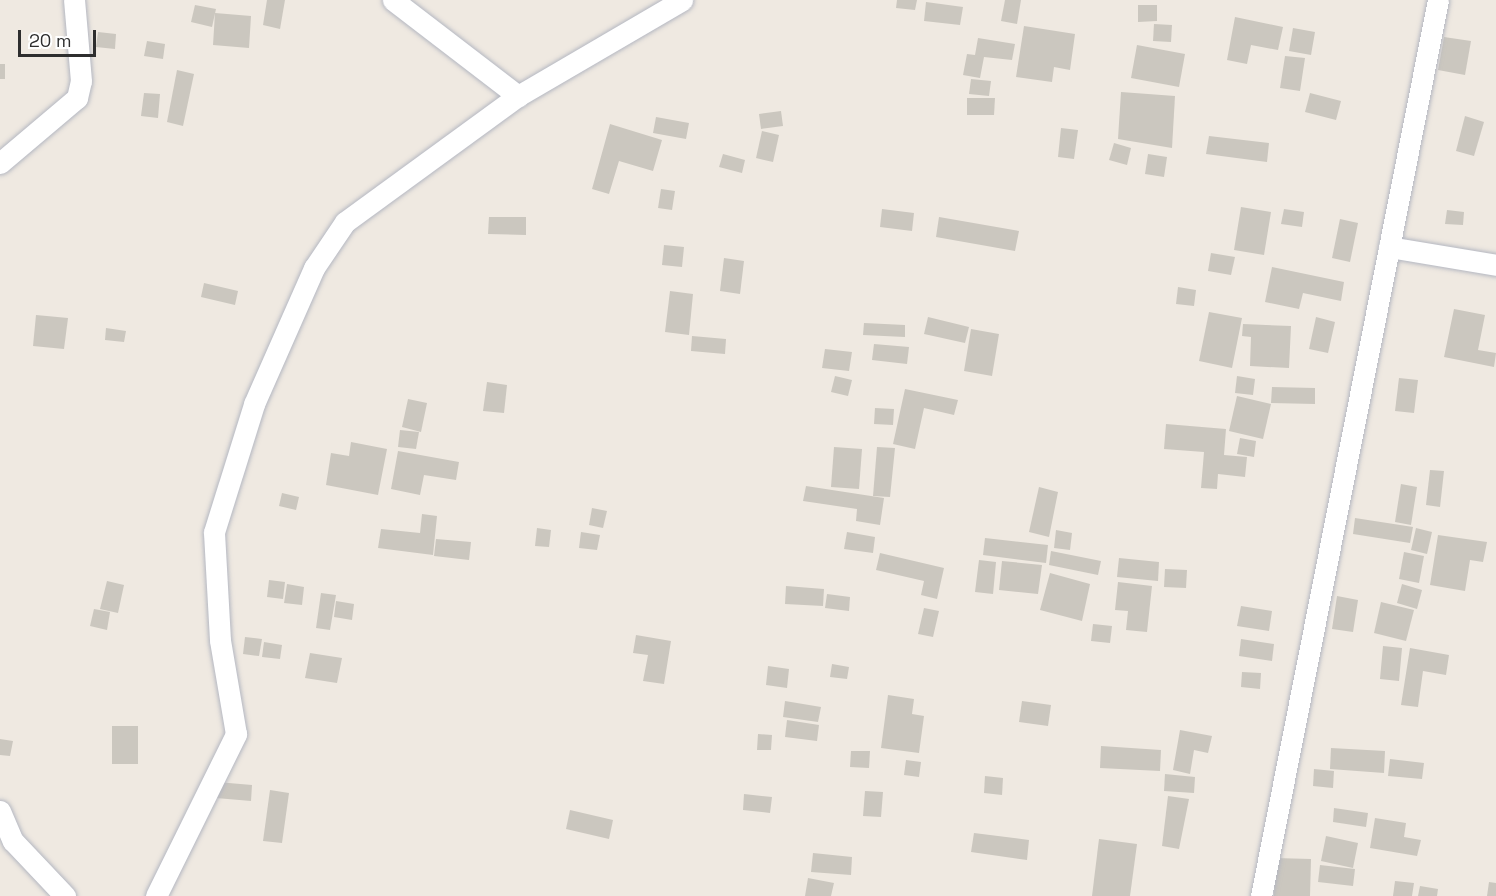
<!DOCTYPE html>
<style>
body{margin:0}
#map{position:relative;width:1496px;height:896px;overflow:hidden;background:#efe9e1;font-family:"Space Grotesk",sans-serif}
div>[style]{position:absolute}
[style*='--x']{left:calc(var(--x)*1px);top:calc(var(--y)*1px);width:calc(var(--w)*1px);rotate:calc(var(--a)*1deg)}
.building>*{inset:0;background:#cbc7bf}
.roads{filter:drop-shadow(0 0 2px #b4b7c1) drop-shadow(0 0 2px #b4b7c1)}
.minor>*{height:21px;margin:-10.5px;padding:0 10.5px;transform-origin:10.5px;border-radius:10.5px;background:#fff}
span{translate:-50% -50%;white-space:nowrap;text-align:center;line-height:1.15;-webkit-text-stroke:4.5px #fff;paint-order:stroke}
.scale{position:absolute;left:18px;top:30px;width:78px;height:27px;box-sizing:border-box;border:3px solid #2e2e2e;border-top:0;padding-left:8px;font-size:18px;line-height:21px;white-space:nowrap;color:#2e2e2e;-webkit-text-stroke:4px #fff;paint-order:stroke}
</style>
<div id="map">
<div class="building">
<div style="clip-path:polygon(267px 0,285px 0,280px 29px,263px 25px)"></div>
<div style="clip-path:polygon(897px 0,917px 0,915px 10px,896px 8px)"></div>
<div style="clip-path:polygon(1005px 0,1021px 0,1017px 24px,1001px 21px)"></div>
<div style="clip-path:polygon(926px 2px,963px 7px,960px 25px,924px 21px)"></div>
<div style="clip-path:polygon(195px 5px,216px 9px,212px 27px,191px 22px)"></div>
<div style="clip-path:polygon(1138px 5px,1157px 5px,1157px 21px,1138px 22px)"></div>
<div style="clip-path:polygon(215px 13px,251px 16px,249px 48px,213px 45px)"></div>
<div style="clip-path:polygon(1235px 17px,1283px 27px,1278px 50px,1251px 45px,1247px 64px,1227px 60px)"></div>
<div style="clip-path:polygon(1154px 24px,1172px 25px,1171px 42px,1153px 41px)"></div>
<div style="clip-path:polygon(1024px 26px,1075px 34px,1070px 70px,1054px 67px,1052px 82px,1016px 77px)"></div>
<div style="clip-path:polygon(1293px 28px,1315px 32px,1311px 55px,1289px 51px)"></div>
<div style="clip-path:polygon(98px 32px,116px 34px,115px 49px,96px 47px)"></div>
<div style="clip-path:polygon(1444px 37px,1471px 41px,1465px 75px,1438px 70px)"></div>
<div style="clip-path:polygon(978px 38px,1015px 44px,1012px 60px,984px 57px,980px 78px,963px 75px,967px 54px,975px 55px)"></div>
<div style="clip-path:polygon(147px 41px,165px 44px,163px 59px,144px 56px)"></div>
<div style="clip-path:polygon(1137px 45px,1185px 54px,1179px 87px,1131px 78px)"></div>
<div style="clip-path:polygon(1285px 56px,1305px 58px,1300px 91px,1280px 88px)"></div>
<div style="clip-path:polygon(0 64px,5px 64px,5px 79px,0 79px)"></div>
<div style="clip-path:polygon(177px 70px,194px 74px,183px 126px,167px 122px)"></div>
<div style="clip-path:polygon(971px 79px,991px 81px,989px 96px,969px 94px)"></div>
<div style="clip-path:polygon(1121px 92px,1175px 96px,1172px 148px,1118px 139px)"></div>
<div style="clip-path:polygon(144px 93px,160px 94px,158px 118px,141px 116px)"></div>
<div style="clip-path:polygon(1310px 93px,1341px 101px,1336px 120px,1305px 112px)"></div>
<div style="clip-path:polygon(967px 98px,995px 98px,994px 115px,967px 115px)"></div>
<div style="clip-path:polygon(781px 111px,783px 126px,761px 129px,759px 114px)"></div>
<div style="clip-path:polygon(1465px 116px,1484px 122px,1474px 156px,1456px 151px)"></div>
<div style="clip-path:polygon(656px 117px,689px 123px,686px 139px,653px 133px)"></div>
<div style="clip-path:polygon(610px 124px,662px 140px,653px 171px,619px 161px,609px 194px,592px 189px)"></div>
<div style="clip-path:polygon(1061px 128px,1078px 130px,1074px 159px,1058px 157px)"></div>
<div style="clip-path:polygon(762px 131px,779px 135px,773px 162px,756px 158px)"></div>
<div style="clip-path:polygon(1209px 136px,1269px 143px,1267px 162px,1206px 154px)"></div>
<div style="clip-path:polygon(1114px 143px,1131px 148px,1127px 165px,1109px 160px)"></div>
<div style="clip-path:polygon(723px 154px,745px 160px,742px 173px,719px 167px)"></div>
<div style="clip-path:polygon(1148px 154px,1167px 157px,1164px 177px,1145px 174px)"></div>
<div style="clip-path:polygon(661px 189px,675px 191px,672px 210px,658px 208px)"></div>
<div style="clip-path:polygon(1241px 207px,1271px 212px,1264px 255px,1234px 250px)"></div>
<div style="clip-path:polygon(882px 209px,914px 213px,912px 231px,880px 227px)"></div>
<div style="clip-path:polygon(1284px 209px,1304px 212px,1302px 227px,1281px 224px)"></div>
<div style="clip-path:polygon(1447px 210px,1464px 212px,1463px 225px,1445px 224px)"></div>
<div style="clip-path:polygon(489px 217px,526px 217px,526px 235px,488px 234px)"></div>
<div style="clip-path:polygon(939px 217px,1019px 231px,1015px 251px,936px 237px)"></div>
<div style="clip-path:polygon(1340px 219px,1358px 223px,1350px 262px,1332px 258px)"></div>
<div style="clip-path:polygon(664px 245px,684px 247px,682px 267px,662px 265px)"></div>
<div style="clip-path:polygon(1211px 253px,1235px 257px,1231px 275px,1208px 271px)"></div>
<div style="clip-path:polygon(724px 258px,744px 261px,740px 294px,720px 291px)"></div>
<div style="clip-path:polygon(1272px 267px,1344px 282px,1341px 301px,1303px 293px,1299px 309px,1265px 302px)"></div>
<div style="clip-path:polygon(204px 283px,238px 291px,235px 305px,201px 297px)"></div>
<div style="clip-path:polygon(1178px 287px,1196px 290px,1194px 306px,1176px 304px)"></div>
<div style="clip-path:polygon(670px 291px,693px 294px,689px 335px,665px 332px)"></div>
<div style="clip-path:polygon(1454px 309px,1485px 315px,1478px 350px,1496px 353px,1494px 367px,1444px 357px)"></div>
<div style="clip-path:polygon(1209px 312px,1242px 318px,1232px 368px,1199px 361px)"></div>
<div style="clip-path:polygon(36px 315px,68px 318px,64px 349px,33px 346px)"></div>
<div style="clip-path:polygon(928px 317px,969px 327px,965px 343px,924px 334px)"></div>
<div style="clip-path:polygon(1316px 317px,1335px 322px,1328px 353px,1309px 349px)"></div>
<div style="clip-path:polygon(864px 323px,905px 325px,905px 337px,863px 335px)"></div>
<div style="clip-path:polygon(1243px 324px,1291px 326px,1289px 368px,1250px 366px,1251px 337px,1242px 336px)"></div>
<div style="clip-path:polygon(106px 328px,126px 331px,124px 342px,105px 340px)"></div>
<div style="clip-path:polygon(971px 329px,999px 334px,992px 376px,964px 371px)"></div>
<div style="clip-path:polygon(692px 336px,726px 339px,725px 354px,691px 351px)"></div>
<div style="clip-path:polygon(874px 344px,909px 347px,907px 364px,872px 360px)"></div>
<div style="clip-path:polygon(825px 349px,852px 352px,849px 371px,822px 368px)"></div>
<div style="clip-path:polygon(835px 376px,852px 380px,848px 396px,831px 392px)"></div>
<div style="clip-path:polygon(1237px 376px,1255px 379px,1253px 395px,1235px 393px)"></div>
<div style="clip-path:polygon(1399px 378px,1418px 380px,1414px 413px,1395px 411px)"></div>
<div style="clip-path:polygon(487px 382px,507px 385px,504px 413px,483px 411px)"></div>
<div style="clip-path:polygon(1272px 387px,1315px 388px,1315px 404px,1271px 403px)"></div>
<div style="clip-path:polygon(905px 389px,958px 400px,954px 415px,924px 408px,915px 449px,893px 444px)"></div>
<div style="clip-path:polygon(1237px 396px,1271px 404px,1263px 439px,1229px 431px)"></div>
<div style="clip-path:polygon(408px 399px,427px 403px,421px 432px,402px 427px)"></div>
<div style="clip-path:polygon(875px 408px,894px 409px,893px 425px,874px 424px)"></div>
<div style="clip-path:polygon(1166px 424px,1226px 429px,1224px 455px,1247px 457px,1245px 477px,1218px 474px,1217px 489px,1201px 488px,1204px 452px,1164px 449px)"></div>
<div style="clip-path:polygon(400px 430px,419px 432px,416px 449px,398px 447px)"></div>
<div style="clip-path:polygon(1240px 438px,1256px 441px,1254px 457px,1237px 454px)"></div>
<div style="clip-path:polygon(351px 442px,387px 449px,378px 495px,326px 485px,331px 453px,349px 456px)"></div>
<div style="clip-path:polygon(834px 447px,862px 449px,859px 489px,831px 487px)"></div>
<div style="clip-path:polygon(877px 447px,895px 448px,890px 497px,873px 496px)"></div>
<div style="clip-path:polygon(398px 451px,459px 462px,456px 480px,424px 475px,420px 495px,391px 489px)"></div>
<div style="clip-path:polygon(1430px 470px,1444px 471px,1440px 507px,1426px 505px)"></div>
<div style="clip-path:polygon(1401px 484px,1417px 487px,1411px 525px,1395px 522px)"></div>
<div style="clip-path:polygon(806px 486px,884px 498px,880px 525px,856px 521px,857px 509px,803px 501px)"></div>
<div style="clip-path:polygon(1039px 487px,1058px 492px,1049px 537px,1029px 532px)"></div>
<div style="clip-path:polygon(282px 493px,299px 497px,296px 510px,279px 506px)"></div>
<div style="clip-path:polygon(592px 508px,607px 511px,603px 528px,589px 525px)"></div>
<div style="clip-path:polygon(422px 514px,437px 516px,433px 555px,378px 548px,381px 529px,420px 533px)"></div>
<div style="clip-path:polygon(1355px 518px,1413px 527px,1410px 543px,1353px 534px)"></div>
<div style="clip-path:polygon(537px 528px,551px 530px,549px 547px,535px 546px)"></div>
<div style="clip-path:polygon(1416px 528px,1432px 532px,1427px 554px,1411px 550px)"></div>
<div style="clip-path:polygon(1056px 530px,1072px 533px,1070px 550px,1054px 548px)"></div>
<div style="clip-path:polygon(581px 532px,600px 535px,597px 550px,579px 548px)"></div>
<div style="clip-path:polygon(847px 532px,875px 537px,873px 553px,844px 549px)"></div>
<div style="clip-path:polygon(1438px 535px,1487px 542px,1483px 562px,1470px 560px,1465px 591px,1430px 585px)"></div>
<div style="clip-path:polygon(985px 538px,1048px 545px,1046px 563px,983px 555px)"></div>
<div style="clip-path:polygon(436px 539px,471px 542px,469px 560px,434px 556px)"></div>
<div style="clip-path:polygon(1051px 551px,1101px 561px,1098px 575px,1049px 565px)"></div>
<div style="clip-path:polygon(1404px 552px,1424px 556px,1419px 583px,1399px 579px)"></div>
<div style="clip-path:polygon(880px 553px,944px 568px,937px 599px,921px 595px,924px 581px,876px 570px)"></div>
<div style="clip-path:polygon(1119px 558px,1159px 562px,1158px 581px,1117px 577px)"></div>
<div style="clip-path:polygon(979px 560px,996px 562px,993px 594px,975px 592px)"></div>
<div style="clip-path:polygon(1002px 561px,1042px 565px,1038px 594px,999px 590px)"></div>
<div style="clip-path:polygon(1165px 569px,1187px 570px,1186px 588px,1164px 587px)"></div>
<div style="clip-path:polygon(1050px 573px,1090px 584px,1082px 621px,1040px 610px)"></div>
<div style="clip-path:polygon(269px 580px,285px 582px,283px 599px,267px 597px)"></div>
<div style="clip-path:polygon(107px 581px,124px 585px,118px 613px,100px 609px)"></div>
<div style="clip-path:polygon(1118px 582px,1152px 586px,1147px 632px,1126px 630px,1128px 611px,1115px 610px)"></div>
<div style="clip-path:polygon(287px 584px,304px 587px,302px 605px,284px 603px)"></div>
<div style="clip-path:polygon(1402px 584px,1422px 590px,1417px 609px,1397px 603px)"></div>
<div style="clip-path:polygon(786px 586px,824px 589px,823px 606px,785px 604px)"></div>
<div style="clip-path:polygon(321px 593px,336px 595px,330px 630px,316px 628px)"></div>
<div style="clip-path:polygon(827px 594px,850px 597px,849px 611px,825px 608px)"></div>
<div style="clip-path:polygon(1337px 596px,1358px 600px,1353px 632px,1332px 629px)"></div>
<div style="clip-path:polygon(336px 601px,354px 604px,352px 620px,334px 617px)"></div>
<div style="clip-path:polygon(1381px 602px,1414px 610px,1406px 641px,1374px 633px)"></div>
<div style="clip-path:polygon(1241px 606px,1272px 611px,1269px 631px,1237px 626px)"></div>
<div style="clip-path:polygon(924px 608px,939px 611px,933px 637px,918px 634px)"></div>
<div style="clip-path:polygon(94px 609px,110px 612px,107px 630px,90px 626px)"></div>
<div style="clip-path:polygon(1093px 624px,1112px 626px,1110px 643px,1091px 641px)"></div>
<div style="clip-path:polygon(636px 635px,671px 641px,664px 684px,643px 681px,648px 655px,633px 653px)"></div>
<div style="clip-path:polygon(245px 637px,262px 639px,259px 656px,243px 654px)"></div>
<div style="clip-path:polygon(1241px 639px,1274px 644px,1272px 661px,1239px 656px)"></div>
<div style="clip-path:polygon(264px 642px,282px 645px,280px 659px,262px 657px)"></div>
<div style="clip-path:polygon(1383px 646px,1402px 648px,1399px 681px,1380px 679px)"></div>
<div style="clip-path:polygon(1410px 648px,1449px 655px,1446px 675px,1423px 671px,1418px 707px,1401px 705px)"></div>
<div style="clip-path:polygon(310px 653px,342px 658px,337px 683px,305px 678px)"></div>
<div style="clip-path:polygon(832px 664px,849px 667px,847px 679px,830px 677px)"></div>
<div style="clip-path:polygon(768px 666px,789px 669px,787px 688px,766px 685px)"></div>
<div style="clip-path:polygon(1242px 672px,1261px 673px,1260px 689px,1241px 687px)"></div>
<div style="clip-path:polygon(888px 695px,914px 699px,912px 714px,924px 716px,919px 753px,881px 748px)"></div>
<div style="clip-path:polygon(785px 701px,821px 707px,818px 722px,783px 717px)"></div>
<div style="clip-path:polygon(1022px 701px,1051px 705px,1048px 726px,1019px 722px)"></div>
<div style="clip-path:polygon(787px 720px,819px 725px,817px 741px,785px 737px)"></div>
<div style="clip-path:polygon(112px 726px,138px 726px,138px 764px,112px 764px)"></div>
<div style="clip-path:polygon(1180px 730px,1212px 736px,1208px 753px,1194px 750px,1190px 774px,1173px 770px)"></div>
<div style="clip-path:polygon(758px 734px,772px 735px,771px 750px,757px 750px)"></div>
<div style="clip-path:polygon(0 739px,13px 741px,10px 756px,0 755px)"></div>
<div style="clip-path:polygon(1101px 746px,1161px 750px,1160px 771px,1100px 768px)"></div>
<div style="clip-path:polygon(1331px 748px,1385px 751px,1384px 773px,1330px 769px)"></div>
<div style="clip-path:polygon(851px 751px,870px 751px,869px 768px,850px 767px)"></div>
<div style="clip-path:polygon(1390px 759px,1424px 763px,1422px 779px,1388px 776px)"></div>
<div style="clip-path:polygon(906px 760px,921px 762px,919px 777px,904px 775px)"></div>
<div style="clip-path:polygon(1314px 769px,1334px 771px,1333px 788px,1313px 786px)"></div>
<div style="clip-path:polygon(1165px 774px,1195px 777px,1194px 793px,1164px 791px)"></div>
<div style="clip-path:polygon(985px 776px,1003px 778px,1002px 795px,984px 793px)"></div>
<div style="clip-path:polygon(217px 782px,252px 785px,251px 801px,216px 798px)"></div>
<div style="clip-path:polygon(270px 790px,289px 793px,282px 843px,263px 841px)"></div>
<div style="clip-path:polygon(865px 791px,883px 792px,881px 817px,863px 816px)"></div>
<div style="clip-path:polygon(744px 794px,772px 797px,770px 813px,743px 810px)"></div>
<div style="clip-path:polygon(1168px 796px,1189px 799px,1179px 849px,1162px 846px)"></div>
<div style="clip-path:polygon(1334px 808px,1368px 813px,1366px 827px,1333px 822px)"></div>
<div style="clip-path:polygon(570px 810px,613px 820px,609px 839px,566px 829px)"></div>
<div style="clip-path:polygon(1375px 818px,1406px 823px,1404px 837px,1421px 840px,1417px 856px,1370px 848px)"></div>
<div style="clip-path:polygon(974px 833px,1029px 840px,1027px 860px,971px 852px)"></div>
<div style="clip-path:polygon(1326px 836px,1358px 843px,1353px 868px,1321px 861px)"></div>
<div style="clip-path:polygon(1099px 839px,1137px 844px,1130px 896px,1092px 896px)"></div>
<div style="clip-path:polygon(813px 853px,852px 857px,851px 875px,811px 872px)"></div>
<div style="clip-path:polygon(1275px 858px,1311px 859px,1310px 896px,1274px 896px)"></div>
<div style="clip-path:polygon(1320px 865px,1355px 869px,1353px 886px,1318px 882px)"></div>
<div style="clip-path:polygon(808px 878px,834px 883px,831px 896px,805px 896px)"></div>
<div style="clip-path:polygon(1395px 881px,1414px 883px,1412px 896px,1393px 896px)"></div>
<div style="clip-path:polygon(1489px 882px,1496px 883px,1496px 896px,1487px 896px)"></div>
<div style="clip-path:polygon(1420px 886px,1438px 889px,1437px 896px,1418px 896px)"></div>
</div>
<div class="roads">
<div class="minor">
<div style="--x:393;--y:0;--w:158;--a:37.5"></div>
<div style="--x:0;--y:163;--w:101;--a:-40.2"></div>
<div style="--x:77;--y:98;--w:17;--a:-77"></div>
<div style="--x:81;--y:81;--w:81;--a:-94.9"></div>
<div style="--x:1389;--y:247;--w:109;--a:9.5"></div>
<div style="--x:0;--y:811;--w:33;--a:67"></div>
<div style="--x:13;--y:841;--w:76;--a:46.6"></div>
<div style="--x:156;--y:896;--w:181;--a:-63.7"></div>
<div style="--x:236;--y:734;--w:95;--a:-99.7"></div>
<div style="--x:220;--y:640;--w:108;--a:-93.2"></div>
<div style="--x:214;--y:532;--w:134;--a:-72.6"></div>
<div style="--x:254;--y:404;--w:149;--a:-66.2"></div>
<div style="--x:314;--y:268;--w:55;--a:-56"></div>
<div style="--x:345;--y:222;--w:214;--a:-36.1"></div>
<div style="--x:518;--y:96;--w:190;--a:-30.3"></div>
<div style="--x:1261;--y:896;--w:913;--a:-78.83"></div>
</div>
</div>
<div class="scale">20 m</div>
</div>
